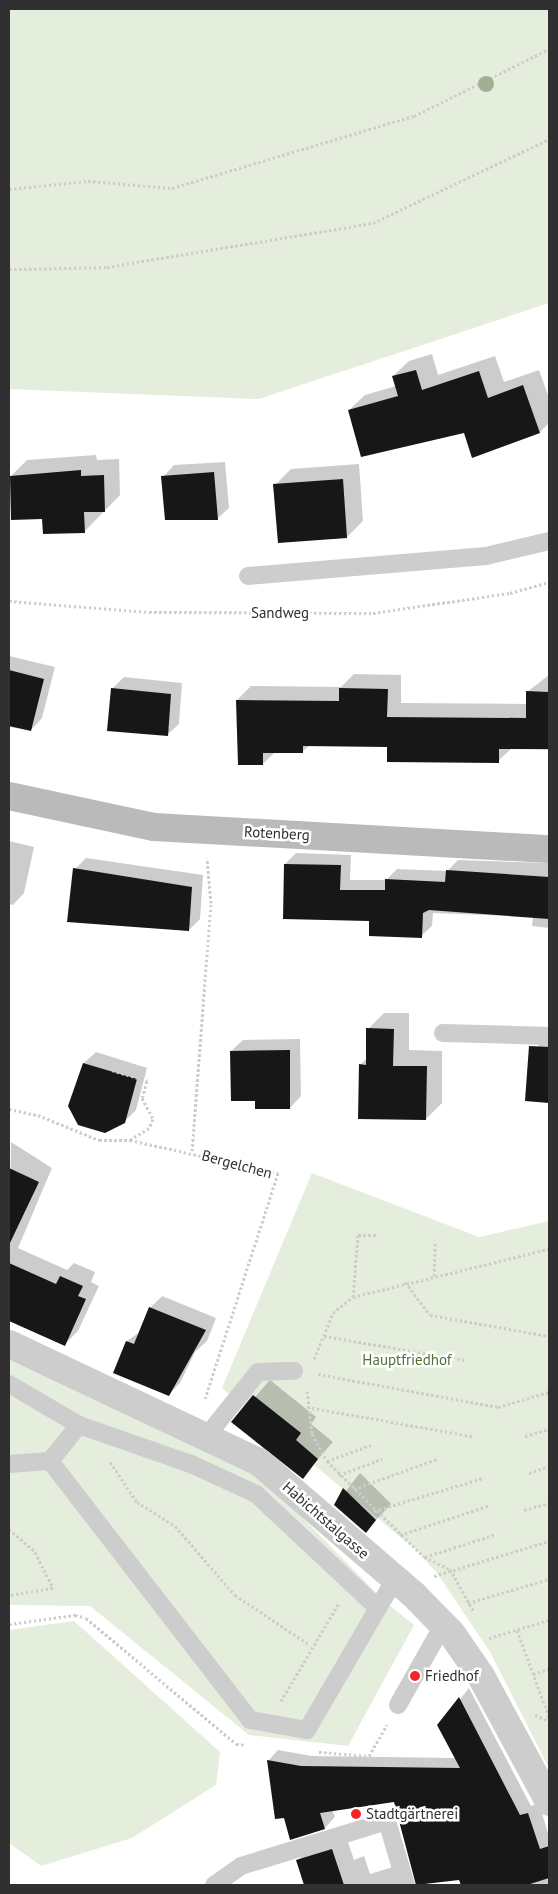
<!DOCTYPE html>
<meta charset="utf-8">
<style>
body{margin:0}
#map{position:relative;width:558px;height:1894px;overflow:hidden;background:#fff;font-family:"PT Sans",sans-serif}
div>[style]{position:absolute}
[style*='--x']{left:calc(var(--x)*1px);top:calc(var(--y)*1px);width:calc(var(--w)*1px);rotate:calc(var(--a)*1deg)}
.green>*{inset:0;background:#e5eedd}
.shadow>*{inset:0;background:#0003}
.building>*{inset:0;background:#171717}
.path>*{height:3px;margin-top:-1.5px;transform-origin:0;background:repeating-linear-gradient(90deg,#cdcdcd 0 2.5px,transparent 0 5px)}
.lane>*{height:18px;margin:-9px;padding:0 9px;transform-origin:9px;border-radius:9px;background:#cdcdcd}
.street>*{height:28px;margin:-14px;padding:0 14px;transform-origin:14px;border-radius:14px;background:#cdcdcd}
.secondary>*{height:28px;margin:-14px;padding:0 14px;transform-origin:14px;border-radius:14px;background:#bababa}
.trees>*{width:16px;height:16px;margin:-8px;border-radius:50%;background:#9fb192}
.dots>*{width:14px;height:14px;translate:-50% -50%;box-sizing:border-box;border:2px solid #fff;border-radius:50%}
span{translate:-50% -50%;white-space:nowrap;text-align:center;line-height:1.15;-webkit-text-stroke:5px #fff;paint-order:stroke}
.street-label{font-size:15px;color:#303030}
.park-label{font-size:15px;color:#507138}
.poi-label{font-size:15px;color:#303030}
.left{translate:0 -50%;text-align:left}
.frame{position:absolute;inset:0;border:10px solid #303030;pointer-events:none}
</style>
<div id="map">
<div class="green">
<div style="clip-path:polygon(9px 9px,549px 9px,549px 303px,259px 399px,9px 389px)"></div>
<div style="clip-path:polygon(312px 1173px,479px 1237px,549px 1221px,549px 1768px,490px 1652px,437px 1573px,416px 1550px,222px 1388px)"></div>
<div style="clip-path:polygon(9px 1360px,257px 1471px,383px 1600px,414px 1625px,348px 1746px,249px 1735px,90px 1606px,9px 1605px)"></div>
<div style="clip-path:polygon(74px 1621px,220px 1752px,216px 1785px,132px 1838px,41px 1866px,9px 1843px,9px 1630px)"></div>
</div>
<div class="shadow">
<div style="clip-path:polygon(432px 354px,438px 375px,495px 356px,504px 382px,539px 370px,549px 398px,549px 423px,540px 432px,465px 432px,349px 410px,365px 395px,396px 386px,393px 376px,409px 361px)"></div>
<div style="clip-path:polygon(96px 455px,97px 460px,119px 459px,120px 495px,84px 532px,43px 518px,11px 476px,27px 460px)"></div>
<div style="clip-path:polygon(225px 462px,229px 508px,217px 519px,163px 477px,174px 465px)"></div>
<div style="clip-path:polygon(359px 464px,363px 521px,347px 537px,275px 485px,291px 469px)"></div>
<div style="clip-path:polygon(9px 656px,55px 667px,42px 718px,31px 730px,9px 727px)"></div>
<div style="clip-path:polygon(354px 674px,401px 675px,401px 703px,527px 704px,527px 692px,549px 675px,549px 750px,511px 749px,498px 761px,388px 746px,310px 745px,302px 752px,275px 752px,263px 764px,237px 700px,251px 686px,341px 687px)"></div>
<div style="clip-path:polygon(124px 677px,182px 683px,179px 724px,167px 735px,112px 689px)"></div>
<div style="clip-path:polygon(9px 841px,34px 847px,24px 893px,13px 905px,9px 904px)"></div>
<div style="clip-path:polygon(296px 853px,351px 855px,350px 880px,386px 880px,397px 869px,447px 871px,458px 860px,549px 863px,549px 928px,532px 926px,533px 917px,433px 913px,432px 926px,421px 936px,370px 920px,285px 864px)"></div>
<div style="clip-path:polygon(86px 858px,203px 875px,200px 919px,189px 930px,75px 869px)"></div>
<div style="clip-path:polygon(384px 1013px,409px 1013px,409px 1050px,442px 1051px,442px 1103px,426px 1119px,360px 1065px,367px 1058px,368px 1029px)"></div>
<div style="clip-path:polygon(300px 1039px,301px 1096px,290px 1108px,256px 1100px,231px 1051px,243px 1040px)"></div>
<div style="clip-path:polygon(541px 1043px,549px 1043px,549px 1102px,527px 1100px,530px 1054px)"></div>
<div style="clip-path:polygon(96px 1052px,147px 1068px,136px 1110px,124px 1122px,70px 1106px,84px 1063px)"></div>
<div style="clip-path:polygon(11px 1142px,52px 1168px,18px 1248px,67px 1270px,74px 1263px,95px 1272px,91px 1282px,99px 1286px,78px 1331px,64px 1345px,9px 1320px)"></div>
<div style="clip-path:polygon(162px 1296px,216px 1318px,207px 1341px,195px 1352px,180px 1383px,169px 1394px,115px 1372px,127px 1341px,141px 1331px,150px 1308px)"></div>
<div style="clip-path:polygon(270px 1380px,316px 1417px,311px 1424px,333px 1442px,302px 1477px,233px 1422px)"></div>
<div style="clip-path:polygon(360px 1473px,391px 1504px,366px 1531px,335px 1505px)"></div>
<div style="clip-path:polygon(469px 1688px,531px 1806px,539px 1803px,549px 1837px,549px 1885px,462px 1885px,460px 1878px,416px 1885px,395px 1801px,332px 1810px,335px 1817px,325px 1828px,291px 1838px,268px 1761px,278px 1750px,312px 1756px,456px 1758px,439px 1726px)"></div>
<div style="clip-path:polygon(346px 1836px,354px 1860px,364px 1856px,370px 1874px,403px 1864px,410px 1885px,305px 1885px,298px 1860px,312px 1846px)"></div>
</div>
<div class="building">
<div style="clip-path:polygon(416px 370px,422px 390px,479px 371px,488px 398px,523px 385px,540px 433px,472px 458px,464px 433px,361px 457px,348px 410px,398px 396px,392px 376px)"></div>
<div style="clip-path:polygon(81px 470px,81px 476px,104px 475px,105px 512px,84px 512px,85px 533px,43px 534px,42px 519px,11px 520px,10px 476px)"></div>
<div style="clip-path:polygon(214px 472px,218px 520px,165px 520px,161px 476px)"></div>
<div style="clip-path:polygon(343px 479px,347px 538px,278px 543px,273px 484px)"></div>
<div style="clip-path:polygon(9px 670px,44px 679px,31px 731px,9px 726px)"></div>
<div style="clip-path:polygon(111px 688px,171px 694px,168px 736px,107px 731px)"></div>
<div style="clip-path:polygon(339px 688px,388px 689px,387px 717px,526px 718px,526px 691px,549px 692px,549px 749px,499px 749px,499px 763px,387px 762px,387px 747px,303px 746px,303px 753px,263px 753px,263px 765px,238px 765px,236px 700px,339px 701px)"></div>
<div style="clip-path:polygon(284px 864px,341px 865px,340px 890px,385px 890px,385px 879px,445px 882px,446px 870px,549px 877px,549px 919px,429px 910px,423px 913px,422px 938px,369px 936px,369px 921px,283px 919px)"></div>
<div style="clip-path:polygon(73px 868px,192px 887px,189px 931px,67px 922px)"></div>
<div style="clip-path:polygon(366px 1028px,394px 1029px,393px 1066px,427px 1066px,426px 1120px,358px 1119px,359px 1064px,366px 1065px)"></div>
<div style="clip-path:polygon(529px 1046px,549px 1047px,549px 1103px,525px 1101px)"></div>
<div style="clip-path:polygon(290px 1050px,290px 1109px,255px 1109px,255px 1101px,231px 1101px,230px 1051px)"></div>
<div style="clip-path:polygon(83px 1063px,137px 1079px,125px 1123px,105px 1133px,78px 1125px,68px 1106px)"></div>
<div style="clip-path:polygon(9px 1168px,39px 1182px,9px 1245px)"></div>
<div style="clip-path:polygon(9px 1263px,56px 1284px,60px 1276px,83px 1286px,78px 1296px,86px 1299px,65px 1346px,9px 1321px)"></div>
<div style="clip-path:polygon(149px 1307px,206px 1330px,169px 1396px,113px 1373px,126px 1341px,134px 1344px)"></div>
<div style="clip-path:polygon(253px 1395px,301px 1433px,296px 1440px,318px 1459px,303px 1479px,231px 1422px)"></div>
<div style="clip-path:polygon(343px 1488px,376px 1520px,366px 1533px,334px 1505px)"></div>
<div style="clip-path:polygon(459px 1697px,520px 1815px,528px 1813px,540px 1849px,549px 1846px,549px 1878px,527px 1885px,461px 1885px,459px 1880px,416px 1885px,394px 1802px,320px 1813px,325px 1829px,290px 1840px,284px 1818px,275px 1819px,267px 1760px,301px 1766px,460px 1768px,437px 1725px)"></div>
<div style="clip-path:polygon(332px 1849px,344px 1885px,304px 1885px,296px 1860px)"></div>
</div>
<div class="path">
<div style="--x:9;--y:189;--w:79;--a:-5.8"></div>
<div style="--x:88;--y:181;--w:84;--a:4.8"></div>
<div style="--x:172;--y:188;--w:252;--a:-16.6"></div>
<div style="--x:414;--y:116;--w:151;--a:-26.4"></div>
<div style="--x:9;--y:269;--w:98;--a:-1.2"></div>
<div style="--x:107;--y:267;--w:270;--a:-9.4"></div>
<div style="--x:373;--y:223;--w:195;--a:-25.5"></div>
<div style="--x:9;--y:601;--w:140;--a:4.5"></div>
<div style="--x:149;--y:612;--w:224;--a:0.3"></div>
<div style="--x:373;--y:613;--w:138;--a:-8.3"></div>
<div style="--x:510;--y:593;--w:41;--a:-15.8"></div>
<div style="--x:112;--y:1070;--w:37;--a:17"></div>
<div style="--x:147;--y:1081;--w:18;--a:106"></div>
<div style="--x:142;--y:1098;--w:24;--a:62"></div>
<div style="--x:153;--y:1119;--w:10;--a:114"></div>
<div style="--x:149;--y:1128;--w:22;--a:148"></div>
<div style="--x:9;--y:1109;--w:30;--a:12"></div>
<div style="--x:38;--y:1115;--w:66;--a:22.3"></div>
<div style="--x:99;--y:1140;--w:31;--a:0"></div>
<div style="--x:130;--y:1140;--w:152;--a:12.6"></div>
<div style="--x:278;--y:1173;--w:237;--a:107.9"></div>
<div style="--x:192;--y:1151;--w:249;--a:-85.6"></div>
<div style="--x:211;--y:903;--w:45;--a:-95.1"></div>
<div style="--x:434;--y:1276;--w:33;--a:-88"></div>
<div style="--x:405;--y:1282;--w:41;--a:52.9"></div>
<div style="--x:430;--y:1315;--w:121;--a:10"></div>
<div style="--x:353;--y:1297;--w:62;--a:-85.4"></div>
<div style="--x:358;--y:1235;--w:19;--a:0"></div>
<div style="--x:324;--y:1336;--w:142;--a:9.7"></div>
<div style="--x:314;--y:1359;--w:50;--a:-67.6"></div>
<div style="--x:333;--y:1313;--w:26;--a:-39"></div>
<div style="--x:353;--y:1297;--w:202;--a:-13.8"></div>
<div style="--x:318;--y:1374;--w:183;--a:10.4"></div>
<div style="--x:498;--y:1407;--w:53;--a:-16.4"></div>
<div style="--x:307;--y:1391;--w:43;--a:83.4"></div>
<div style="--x:312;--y:1434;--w:31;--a:61"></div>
<div style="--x:327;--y:1461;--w:136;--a:44.7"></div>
<div style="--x:424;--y:1557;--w:29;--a:25"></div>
<div style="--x:450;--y:1569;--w:49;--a:60.8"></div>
<div style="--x:307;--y:1407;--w:168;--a:10"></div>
<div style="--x:525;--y:1436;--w:25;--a:-16"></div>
<div style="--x:327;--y:1461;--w:47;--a:-20"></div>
<div style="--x:110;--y:1462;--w:48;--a:56"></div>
<div style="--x:137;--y:1502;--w:45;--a:32.3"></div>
<div style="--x:175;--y:1526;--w:91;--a:49"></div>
<div style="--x:235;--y:1595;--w:90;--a:33.7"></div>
<div style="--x:529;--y:1473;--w:21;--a:-19"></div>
<div style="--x:339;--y:1475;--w:46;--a:-20.4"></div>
<div style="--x:354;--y:1489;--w:88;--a:-19.9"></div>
<div style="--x:524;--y:1510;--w:26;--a:-16"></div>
<div style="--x:374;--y:1511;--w:114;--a:-16.8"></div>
<div style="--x:9;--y:1529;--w:35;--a:41"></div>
<div style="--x:35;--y:1552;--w:40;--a:63.4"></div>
<div style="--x:53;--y:1588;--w:45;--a:171"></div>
<div style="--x:400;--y:1535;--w:95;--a:-18.4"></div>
<div style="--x:425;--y:1557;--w:75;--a:-17.9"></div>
<div style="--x:434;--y:1576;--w:120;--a:-16.9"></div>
<div style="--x:468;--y:1603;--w:84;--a:-16.5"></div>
<div style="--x:9;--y:1624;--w:67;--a:-7.8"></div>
<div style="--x:75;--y:1615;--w:11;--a:15"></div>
<div style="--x:86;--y:1618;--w:196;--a:40"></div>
<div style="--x:236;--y:1744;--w:9;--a:6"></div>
<div style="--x:517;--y:1630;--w:93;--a:69.8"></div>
<div style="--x:489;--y:1638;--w:63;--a:-16.7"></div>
<div style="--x:533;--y:1674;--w:17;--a:-17"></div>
<div style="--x:281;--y:1701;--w:114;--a:-59.4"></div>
<div style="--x:535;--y:1715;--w:15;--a:23"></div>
<div style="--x:319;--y:1752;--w:50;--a:4.6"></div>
<div style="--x:369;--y:1756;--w:36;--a:-60"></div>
</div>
<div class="lane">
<div style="--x:248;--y:576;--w:239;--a:-4.8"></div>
<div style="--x:486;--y:556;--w:65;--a:-13.4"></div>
<div style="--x:443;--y:1033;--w:106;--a:1.6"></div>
<div style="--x:9;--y:1384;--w:81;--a:30.4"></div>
<div style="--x:79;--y:1425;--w:119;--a:19.2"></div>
<div style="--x:191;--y:1464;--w:72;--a:24.8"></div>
<div style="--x:256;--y:1494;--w:167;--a:43.1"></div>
<div style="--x:206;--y:1437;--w:83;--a:-51.3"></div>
<div style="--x:258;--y:1372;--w:36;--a:-2"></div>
<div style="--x:50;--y:1461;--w:327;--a:52.3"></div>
<div style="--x:250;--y:1720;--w:58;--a:10"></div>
<div style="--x:307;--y:1730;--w:175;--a:-59.8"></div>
<div style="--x:9;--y:1464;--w:41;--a:-4.2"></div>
<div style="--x:50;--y:1461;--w:46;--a:-51.1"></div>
<div style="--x:398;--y:1705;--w:92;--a:-60.6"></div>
<div style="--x:214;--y:1885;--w:33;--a:-35"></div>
<div style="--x:241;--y:1866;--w:153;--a:-17.1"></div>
<div style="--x:387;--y:1821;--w:67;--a:73.5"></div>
</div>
<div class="street">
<div style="--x:9;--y:1344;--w:276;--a:25.3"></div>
<div style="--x:259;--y:1462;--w:204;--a:40.6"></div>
<div style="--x:414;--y:1595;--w:54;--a:45.7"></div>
<div style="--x:452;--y:1634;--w:51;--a:55.4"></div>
<div style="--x:481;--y:1676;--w:143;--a:61.6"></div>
</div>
<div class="secondary">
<div style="--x:9;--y:796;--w:148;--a:12.1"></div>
<div style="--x:154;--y:827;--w:396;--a:3.2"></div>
</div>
<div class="trees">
<div style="left:486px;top:84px"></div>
</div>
<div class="dots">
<div style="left:415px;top:1676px;background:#f62329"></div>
<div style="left:356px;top:1814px;background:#f62329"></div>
</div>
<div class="street-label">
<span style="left:280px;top:613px">Sandweg</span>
<span style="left:277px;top:833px;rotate:3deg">Rotenberg</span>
<span style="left:237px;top:1164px;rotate:15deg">Bergelchen</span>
<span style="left:326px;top:1520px;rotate:41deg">Habichtstalgasse</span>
</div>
<div class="park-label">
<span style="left:407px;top:1360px">Hauptfriedhof</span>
</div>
<div class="poi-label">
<span class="left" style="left:425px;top:1676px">Friedhof</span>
<span class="left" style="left:366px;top:1814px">Stadtgärtnerei</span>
</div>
<div class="frame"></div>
</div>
